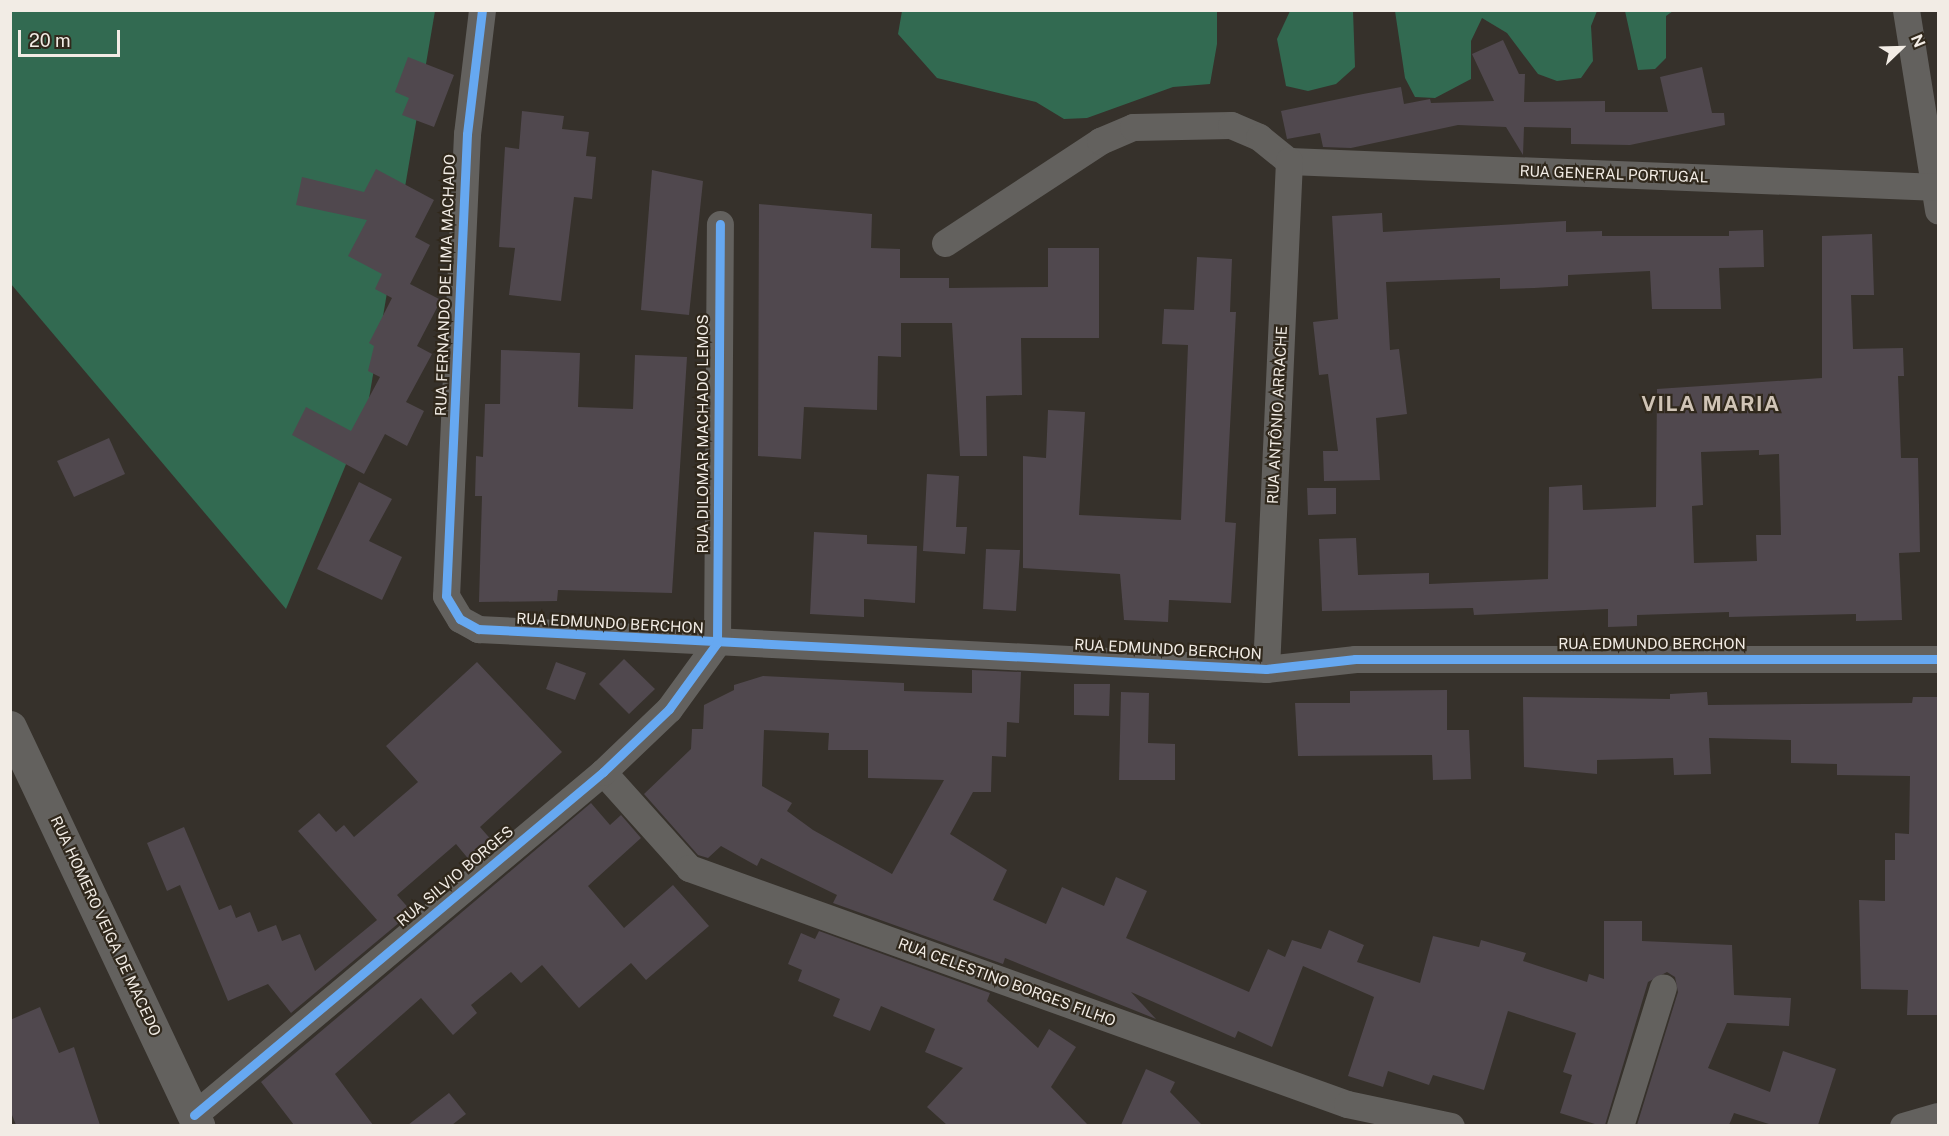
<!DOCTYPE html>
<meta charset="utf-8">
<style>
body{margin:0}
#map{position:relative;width:1949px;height:1136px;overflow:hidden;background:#36312b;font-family:"Public Sans",sans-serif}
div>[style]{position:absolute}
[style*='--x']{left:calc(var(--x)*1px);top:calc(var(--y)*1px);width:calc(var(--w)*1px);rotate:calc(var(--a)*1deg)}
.forest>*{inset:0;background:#326a51}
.building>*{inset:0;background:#50484e}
.minor>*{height:27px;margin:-13.5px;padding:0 13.5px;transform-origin:13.5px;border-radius:13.5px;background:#63615e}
.tertiary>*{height:33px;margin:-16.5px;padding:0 16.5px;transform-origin:16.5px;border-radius:16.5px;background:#63615e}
.cycleway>*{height:9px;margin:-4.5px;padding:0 4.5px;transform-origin:4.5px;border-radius:4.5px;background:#66a8f1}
span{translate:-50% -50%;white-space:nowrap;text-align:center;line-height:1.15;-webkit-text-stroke:4.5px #30281c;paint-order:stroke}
.street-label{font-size:15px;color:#f2ece5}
.district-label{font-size:21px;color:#d0c4b6;font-weight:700;letter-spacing:1.5px}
.frame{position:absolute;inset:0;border:12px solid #f2ece5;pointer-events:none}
.north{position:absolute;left:1871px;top:18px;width:60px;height:60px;-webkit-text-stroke:4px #30281c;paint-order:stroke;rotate:67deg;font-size:16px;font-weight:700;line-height:24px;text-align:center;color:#f2ece5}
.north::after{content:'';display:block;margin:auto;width:21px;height:27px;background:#f2ece5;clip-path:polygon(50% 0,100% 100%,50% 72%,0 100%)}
.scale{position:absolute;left:18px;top:30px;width:102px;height:27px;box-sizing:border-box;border:3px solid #f2ece5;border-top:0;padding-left:8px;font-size:18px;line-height:21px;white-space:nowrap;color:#f2ece5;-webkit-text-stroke:4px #30281c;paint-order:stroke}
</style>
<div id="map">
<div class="forest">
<div style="clip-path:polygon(10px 11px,435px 11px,366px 416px,286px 609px,11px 284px)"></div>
<div style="clip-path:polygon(902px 11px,1217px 11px,1217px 44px,1210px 84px,1173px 87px,1087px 118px,1064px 119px,1036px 102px,937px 78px,898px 34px)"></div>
<div style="clip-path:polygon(1290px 11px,1353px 11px,1355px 67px,1336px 84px,1308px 91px,1286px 86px,1277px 39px)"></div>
<div style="clip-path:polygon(1395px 11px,1597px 11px,1591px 26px,1593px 61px,1581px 78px,1557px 81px,1538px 74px,1507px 33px,1482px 18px,1471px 41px,1471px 79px,1435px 98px,1415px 97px,1405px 78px)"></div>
<div style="clip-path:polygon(1625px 11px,1673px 11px,1666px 16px,1666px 58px,1655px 69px,1638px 70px)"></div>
</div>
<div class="building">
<div style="clip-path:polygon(1503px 40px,1519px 74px,1525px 74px,1524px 102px,1605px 101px,1605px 112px,1668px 112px,1660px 77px,1702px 67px,1712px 113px,1724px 113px,1725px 125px,1630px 145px,1571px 144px,1571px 128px,1524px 127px,1523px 155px,1506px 127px,1458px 125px,1351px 148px,1323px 147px,1320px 133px,1287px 139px,1281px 111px,1363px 94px,1401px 87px,1404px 104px,1430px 99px,1431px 103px,1494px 101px,1472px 54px)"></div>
<div style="clip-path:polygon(408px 57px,454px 75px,434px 127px,402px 115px,409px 98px,395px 92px)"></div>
<div style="clip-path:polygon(522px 111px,564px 116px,562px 129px,589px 132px,586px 156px,596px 157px,592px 199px,574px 197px,561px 301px,509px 295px,515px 248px,499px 247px,505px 147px,519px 149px)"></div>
<div style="clip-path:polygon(376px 169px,434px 200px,415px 237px,430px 245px,410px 284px,441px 300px,417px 346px,432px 354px,406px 402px,424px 411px,407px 446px,385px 434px,364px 474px,292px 435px,306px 407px,351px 431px,380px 377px,368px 371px,374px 346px,369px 343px,392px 298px,375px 289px,382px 274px,348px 256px,367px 220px,296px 205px,302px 177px,364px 192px)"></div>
<div style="clip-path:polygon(652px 170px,703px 181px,689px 315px,641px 310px)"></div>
<div style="clip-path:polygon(759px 204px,872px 214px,871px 248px,900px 249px,900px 278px,949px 278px,949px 288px,1048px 287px,1048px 248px,1099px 248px,1099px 338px,1021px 338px,1022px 395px,986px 396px,987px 456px,960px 456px,952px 323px,901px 323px,901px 357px,878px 356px,877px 410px,804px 407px,801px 459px,758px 456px)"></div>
<div style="clip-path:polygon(1382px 213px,1383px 232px,1566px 221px,1566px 232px,1602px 231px,1602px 236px,1729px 236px,1729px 231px,1763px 230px,1764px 267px,1719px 268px,1721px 309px,1652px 309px,1650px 271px,1568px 275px,1568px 286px,1534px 288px,1500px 289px,1500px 278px,1386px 282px,1390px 350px,1399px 349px,1407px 414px,1376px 418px,1380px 480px,1324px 481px,1323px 451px,1338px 451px,1328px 374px,1319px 375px,1313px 322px,1338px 319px,1332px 216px)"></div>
<div style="clip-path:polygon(evenodd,1872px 234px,1874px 295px,1851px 295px,1853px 349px,1903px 348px,1904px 376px,1898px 376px,1901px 458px,1918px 458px,1920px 552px,1899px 553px,1902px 620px,1856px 621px,1856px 614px,1729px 617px,1729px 612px,1637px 615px,1637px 626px,1608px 627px,1608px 609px,1474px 615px,1473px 608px,1322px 611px,1319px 539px,1356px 538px,1358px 575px,1429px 573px,1429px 584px,1548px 579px,1549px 487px,1582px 485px,1583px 510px,1656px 507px,1657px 389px,1822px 378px,1822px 236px,1872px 234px,1759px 450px,1759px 455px,1779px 454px,1781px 535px,1756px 535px,1757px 561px,1694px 563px,1692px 506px,1703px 505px,1701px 452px,1759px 450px)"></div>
<div style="clip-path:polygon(1197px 257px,1232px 259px,1230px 312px,1236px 312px,1225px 522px,1236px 523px,1231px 603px,1169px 600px,1168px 622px,1124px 620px,1120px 574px,1023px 568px,1023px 456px,1046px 458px,1048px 410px,1085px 412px,1079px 515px,1181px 520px,1188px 345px,1162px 344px,1164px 309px,1194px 310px)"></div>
<div style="clip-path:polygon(501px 350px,580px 353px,578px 407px,633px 409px,635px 355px,687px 357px,672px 593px,558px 590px,557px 601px,479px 602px,482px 496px,475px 496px,476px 456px,483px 457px,485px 404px,500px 404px)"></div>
<div style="clip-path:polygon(109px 438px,125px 474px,74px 497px,57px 461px)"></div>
<div style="clip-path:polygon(927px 474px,959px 476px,956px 527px,967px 527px,965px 554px,923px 551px)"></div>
<div style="clip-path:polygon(359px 482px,392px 499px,369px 541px,402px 557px,382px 600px,317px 569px)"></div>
<div style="clip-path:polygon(1307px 488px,1336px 488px,1336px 514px,1308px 515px)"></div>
<div style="clip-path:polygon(814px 532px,867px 535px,867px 544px,917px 546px,915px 603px,864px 599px,864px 617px,810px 614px)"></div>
<div style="clip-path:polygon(986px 549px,1020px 550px,1016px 611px,983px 609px)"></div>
<div style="clip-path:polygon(624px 659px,655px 689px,629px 714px,599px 684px)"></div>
<div style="clip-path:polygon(477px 662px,562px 752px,480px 827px,494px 843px,471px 862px,456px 844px,397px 895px,412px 912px,291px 1013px,268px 984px,228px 1001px,180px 885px,167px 891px,147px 843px,184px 827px,219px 910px,231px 905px,236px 918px,250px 912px,258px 932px,276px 925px,282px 941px,300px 934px,315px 971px,377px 920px,298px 831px,319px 813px,336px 832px,344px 825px,354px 837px,418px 782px,386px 746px)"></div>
<div style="clip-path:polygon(556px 662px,586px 673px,575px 700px,546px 689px)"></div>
<div style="clip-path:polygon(evenodd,972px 670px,1021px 672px,1019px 723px,1007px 722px,1006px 757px,992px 756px,991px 792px,973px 792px,950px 834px,1007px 870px,993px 900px,1046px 924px,1062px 887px,1104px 906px,1116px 877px,1147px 891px,1126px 938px,1249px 992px,1268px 949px,1285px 957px,1292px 940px,1321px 949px,1329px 930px,1364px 945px,1357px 962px,1420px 983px,1433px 936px,1479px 947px,1481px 940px,1526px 953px,1523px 961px,1587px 982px,1589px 974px,1604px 979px,1604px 921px,1642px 921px,1642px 941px,1732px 945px,1734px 995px,1791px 998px,1789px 1026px,1727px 1023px,1708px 1068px,1770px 1092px,1783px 1051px,1836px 1069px,1818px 1125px,1772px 1125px,1734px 1113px,1729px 1125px,1637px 1125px,1678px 992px,1675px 977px,1667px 972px,1648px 982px,1605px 1125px,1598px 1125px,1560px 1113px,1572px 1075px,1563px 1072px,1576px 1033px,1508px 1011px,1484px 1090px,1433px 1075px,1429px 1085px,1388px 1071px,1383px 1087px,1348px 1076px,1374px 997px,1303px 966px,1272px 1047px,1238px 1031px,1235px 1038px,1131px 992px,1156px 1019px,1005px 958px,1003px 964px,833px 903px,837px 895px,761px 858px,757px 866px,721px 846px,708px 858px,698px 855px,644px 794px,691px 749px,692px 729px,703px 729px,704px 705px,734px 690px,734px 685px,763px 676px,904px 683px,904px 691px,972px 693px,972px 670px,764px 730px,829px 733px,828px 750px,868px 750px,868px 778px,944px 780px,892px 874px,813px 830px,787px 811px,792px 803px,762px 786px,764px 730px)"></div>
<div style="clip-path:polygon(1074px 684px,1110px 684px,1109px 716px,1074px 715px)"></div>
<div style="clip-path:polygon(1447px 690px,1447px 730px,1469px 730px,1471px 779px,1433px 780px,1432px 755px,1298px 756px,1295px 703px,1350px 703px,1350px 691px)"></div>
<div style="clip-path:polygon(1121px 692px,1149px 693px,1148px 743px,1175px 744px,1175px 780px,1119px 780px)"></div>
<div style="clip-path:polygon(1707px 692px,1708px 705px,1912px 703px,1913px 697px,1938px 697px,1938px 1015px,1907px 1015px,1908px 990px,1861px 989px,1859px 900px,1885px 901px,1885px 860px,1895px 860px,1895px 833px,1909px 834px,1910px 776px,1837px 775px,1837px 764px,1791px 763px,1791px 740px,1709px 738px,1711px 774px,1674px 775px,1673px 758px,1597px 760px,1597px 774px,1524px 767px,1523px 697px,1670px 699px,1670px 694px)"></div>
<div style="clip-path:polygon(591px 803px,610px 825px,621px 815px,641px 838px,588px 886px,624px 928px,673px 885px,709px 926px,646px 980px,631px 963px,579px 1008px,542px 965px,521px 983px,511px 972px,471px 1005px,477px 1013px,453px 1035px,421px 998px,335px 1074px,373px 1125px,294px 1125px,261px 1082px)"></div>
<div style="clip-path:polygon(819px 931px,990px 993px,987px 1001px,1038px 1048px,1049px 1029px,1076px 1047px,1051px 1087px,1088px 1125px,947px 1125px,927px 1107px,963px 1068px,925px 1052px,935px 1029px,881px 1006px,870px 1031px,833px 1016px,840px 999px,798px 981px,802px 970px,788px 964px,801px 933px,815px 939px)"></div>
<div style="clip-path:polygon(40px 1007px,59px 1053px,74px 1047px,100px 1125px,16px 1125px,10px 1110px,10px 1020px)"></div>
<div style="clip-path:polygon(1146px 1069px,1175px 1082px,1170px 1092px,1202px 1125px,1121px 1125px)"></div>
<div style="clip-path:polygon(449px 1093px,466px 1114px,452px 1125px,408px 1125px)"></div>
</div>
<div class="minor">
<div style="--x:482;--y:10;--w:125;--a:96.9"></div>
<div style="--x:467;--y:134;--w:462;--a:92.6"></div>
<div style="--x:446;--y:596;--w:27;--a:59"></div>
<div style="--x:460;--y:619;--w:21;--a:29"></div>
<div style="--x:478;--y:629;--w:789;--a:2.91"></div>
<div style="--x:1266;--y:669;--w:90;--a:-6.4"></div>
<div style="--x:1355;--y:659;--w:583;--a:0"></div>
<div style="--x:1906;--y:10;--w:203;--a:80.9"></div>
<div style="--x:1289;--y:161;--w:650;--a:2.29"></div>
<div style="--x:945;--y:243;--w:186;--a:-33.3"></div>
<div style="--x:1100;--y:141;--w:36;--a:-23"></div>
<div style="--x:1133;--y:127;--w:98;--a:-1.2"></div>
<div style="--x:1231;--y:125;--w:30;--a:23"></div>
<div style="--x:1259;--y:137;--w:38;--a:39"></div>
<div style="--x:1266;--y:669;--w:509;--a:-87.41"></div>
<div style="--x:603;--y:772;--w:129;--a:48.1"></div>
<div style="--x:689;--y:868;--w:699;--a:19.73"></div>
<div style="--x:1347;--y:1104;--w:106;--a:11.9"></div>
<div style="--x:194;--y:1115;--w:534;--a:-39.98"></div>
<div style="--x:603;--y:772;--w:91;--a:-43.7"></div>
<div style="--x:669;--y:709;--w:82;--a:-54"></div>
<div style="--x:717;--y:643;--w:419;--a:-89.6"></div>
<div style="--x:1620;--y:1126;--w:145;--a:-72.8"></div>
<div style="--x:1903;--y:1126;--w:36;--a:-16"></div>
</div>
<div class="tertiary">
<div style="--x:10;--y:727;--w:441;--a:64.7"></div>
</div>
<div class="cycleway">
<div style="--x:482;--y:10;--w:125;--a:96.9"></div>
<div style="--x:467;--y:134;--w:462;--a:92.6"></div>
<div style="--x:446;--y:596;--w:27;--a:59"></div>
<div style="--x:460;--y:619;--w:21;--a:29"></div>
<div style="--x:478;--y:629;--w:789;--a:2.91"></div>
<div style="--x:1266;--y:669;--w:90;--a:-6.4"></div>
<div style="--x:1355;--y:659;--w:583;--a:0"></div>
<div style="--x:194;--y:1115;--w:534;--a:-39.98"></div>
<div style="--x:603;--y:772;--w:91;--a:-43.7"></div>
<div style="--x:669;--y:709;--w:82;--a:-54"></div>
<div style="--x:717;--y:643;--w:419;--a:-89.6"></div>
</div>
<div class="street-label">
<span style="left:1614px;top:174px;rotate:2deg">RUA GENERAL PORTUGAL</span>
<span style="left:445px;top:285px;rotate:-88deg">RUA FERNANDO DE LIMA MACHADO</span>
<span style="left:1277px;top:415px;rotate:-87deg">RUA ANTÔNIO ARRACHE</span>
<span style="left:703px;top:434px;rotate:-90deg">RUA DILOMAR MACHADO LEMOS</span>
<span style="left:610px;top:623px;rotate:3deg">RUA EDMUNDO BERCHON</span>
<span style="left:1652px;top:644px">RUA EDMUNDO BERCHON</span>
<span style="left:1168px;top:649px;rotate:3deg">RUA EDMUNDO BERCHON</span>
<span style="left:455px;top:876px;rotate:-40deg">RUA SILVIO BORGES</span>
<span style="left:106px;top:926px;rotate:65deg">RUA HOMERO VEIGA DE MACEDO</span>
<span style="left:1007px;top:982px;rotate:20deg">RUA CELESTINO BORGES FILHO</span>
</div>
<div class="district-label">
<span style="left:1711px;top:404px">VILA MARIA</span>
</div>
<div class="frame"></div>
<div class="north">N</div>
<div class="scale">20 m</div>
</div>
